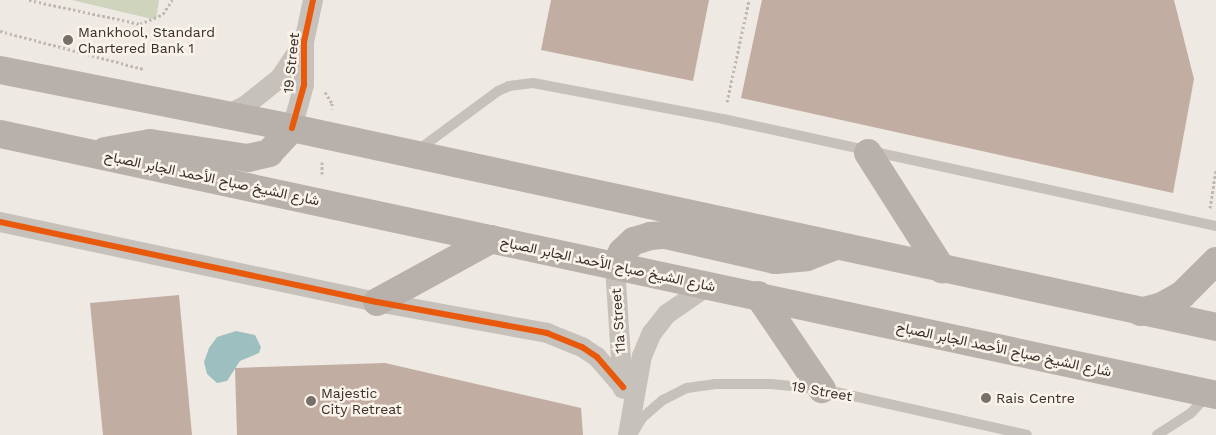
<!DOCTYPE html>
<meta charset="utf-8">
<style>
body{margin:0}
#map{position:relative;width:1216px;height:435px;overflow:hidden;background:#eee9e2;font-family:"Work Sans",Vazirmatn,sans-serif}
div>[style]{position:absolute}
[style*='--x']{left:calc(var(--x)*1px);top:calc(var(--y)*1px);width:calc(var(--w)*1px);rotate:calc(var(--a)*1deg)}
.green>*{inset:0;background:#cfd4bc}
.water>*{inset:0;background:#9ebfc0}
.building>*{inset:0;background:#c2ada3}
.path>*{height:3px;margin-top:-1.5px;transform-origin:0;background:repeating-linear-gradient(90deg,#c0b9b3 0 2.5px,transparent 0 5px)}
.lane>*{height:10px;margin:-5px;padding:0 5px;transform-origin:5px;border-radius:5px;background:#c7c1bb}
.street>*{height:20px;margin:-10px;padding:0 10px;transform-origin:10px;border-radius:10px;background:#c7c1bb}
.secondary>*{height:28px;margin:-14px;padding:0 14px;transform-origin:14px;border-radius:14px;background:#b8b1ab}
.cycleway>*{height:6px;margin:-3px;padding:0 3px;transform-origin:3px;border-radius:3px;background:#e8590c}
.dots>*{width:14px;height:14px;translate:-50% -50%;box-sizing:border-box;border:2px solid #faf3ea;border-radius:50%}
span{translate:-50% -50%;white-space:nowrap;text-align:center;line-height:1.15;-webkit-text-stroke:5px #faf3ea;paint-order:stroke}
.poi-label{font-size:14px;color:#392e29}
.left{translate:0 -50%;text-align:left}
.street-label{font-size:14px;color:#392e29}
</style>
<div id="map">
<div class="green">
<div style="clip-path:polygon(72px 0,159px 0,156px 20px)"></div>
</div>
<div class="water">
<div style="clip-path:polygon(236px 331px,255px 335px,261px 347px,259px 353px,240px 361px,227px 381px,217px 383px,207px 374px,204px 362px,209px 348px,217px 337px)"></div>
</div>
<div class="building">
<div style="clip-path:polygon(551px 0,709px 0,693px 81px,541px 50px)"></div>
<div style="clip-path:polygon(762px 0,1174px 0,1194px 79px,1173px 193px,741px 98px)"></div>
<div style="clip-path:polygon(179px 295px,192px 435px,103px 435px,90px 303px)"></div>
<div style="clip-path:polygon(385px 363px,581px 408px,583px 435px,237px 435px,235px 368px)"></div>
</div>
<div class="path">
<div style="--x:29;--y:0;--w:114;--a:12.2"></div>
<div style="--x:140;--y:24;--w:25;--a:-23"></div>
<div style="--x:163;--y:14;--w:17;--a:-57"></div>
<div style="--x:0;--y:31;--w:148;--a:14.9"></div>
<div style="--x:325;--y:92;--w:13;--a:58"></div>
<div style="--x:332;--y:103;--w:6;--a:90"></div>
<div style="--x:727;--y:102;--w:104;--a:-77.8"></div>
<div style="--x:322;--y:174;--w:12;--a:-90"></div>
<div style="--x:1210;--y:208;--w:39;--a:-81"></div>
</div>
<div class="lane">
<div style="--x:418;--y:150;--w:99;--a:-36.4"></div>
<div style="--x:498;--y:91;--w:12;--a:-24"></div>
<div style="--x:509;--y:86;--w:24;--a:-7"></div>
<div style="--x:533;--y:83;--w:193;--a:10.7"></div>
<div style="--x:723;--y:119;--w:504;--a:12.25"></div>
<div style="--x:635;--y:430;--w:14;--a:-60"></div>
<div style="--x:642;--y:418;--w:28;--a:-41"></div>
<div style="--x:663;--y:400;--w:27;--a:-27"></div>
<div style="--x:687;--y:388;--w:27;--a:-8"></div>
<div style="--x:714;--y:384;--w:57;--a:0"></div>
<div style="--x:771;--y:384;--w:51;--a:5.6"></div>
<div style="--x:822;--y:389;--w:210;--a:12.6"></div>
<div style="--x:1157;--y:435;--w:40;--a:-32.9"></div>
<div style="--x:1191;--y:413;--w:23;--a:-47"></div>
</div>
<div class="street">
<div style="--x:225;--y:116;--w:22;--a:-27"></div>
<div style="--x:245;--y:106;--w:45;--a:-38.7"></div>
<div style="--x:280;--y:78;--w:43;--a:-56.3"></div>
<div style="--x:292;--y:128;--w:45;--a:-74.4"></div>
<div style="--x:304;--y:85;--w:43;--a:-90"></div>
<div style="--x:304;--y:42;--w:43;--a:-77.9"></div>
<div style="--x:0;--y:222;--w:385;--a:12"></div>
<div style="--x:377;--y:302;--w:173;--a:10.3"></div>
<div style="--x:547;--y:333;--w:38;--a:22"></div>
<div style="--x:582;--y:347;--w:18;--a:34"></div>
<div style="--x:597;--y:357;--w:40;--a:49"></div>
<div style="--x:615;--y:266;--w:123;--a:86.3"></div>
<div style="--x:628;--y:435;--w:80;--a:-80"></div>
<div style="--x:642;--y:356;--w:25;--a:-67"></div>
<div style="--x:652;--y:333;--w:24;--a:-52"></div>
<div style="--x:667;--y:314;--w:51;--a:-34.6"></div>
</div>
<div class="secondary">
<div style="--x:0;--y:70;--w:298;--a:11.2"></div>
<div style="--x:292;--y:128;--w:945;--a:12.15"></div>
<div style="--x:0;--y:134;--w:1244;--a:12.11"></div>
<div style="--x:105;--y:151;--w:46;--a:-10.1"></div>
<div style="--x:150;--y:143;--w:99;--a:8.7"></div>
<div style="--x:248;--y:158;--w:22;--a:-13"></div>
<div style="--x:269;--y:153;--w:34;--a:-47"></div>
<div style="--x:868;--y:153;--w:138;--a:57.5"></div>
<div style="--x:615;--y:266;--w:16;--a:-63"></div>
<div style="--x:622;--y:252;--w:16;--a:-43"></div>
<div style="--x:634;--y:241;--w:17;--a:-17"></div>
<div style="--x:650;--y:236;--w:16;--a:-4"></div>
<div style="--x:666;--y:235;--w:112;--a:12.9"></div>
<div style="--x:775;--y:260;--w:32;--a:-5"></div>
<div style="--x:807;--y:257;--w:31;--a:-21"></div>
<div style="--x:758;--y:295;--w:114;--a:55.8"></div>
<div style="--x:377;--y:302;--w:131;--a:-28.7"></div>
<div style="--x:1140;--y:312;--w:23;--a:-15"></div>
<div style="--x:1162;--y:306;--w:23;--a:-29"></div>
<div style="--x:1182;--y:295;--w:48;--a:-45"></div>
</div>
<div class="cycleway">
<div style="--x:292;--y:128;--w:45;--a:-74.4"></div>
<div style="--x:304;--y:85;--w:43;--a:-90"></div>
<div style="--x:304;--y:42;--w:43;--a:-77.9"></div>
<div style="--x:0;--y:222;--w:385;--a:12"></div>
<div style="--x:377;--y:302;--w:173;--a:10.3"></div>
<div style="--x:547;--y:333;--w:38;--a:22"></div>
<div style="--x:582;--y:347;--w:18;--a:34"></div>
<div style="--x:597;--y:357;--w:40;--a:49"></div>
</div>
<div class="dots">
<div style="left:68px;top:40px;background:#786f6a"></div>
<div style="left:986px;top:398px;background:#786f6a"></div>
<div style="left:311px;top:401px;background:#786f6a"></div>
</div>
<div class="poi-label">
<span class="left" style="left:78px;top:40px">Mankhool, Standard<br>Chartered Bank 1</span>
<span class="left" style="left:321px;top:401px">Majestic<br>City Retreat</span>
<span class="left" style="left:996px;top:398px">Rais Centre</span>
</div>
<div class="street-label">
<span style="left:291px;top:63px;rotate:-84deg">19 Street</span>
<span style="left:212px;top:178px;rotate:12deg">شارع الشيخ صباح الأحمد الجابر الصباح</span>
<span style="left:608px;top:264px;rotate:12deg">شارع الشيخ صباح الأحمد الجابر الصباح</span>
<span style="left:618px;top:321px;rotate:-94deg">11a Street</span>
<span style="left:1004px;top:349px;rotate:12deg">شارع الشيخ صباح الأحمد الجابر الصباح</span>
<span style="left:822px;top:391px;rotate:10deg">19 Street</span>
</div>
</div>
